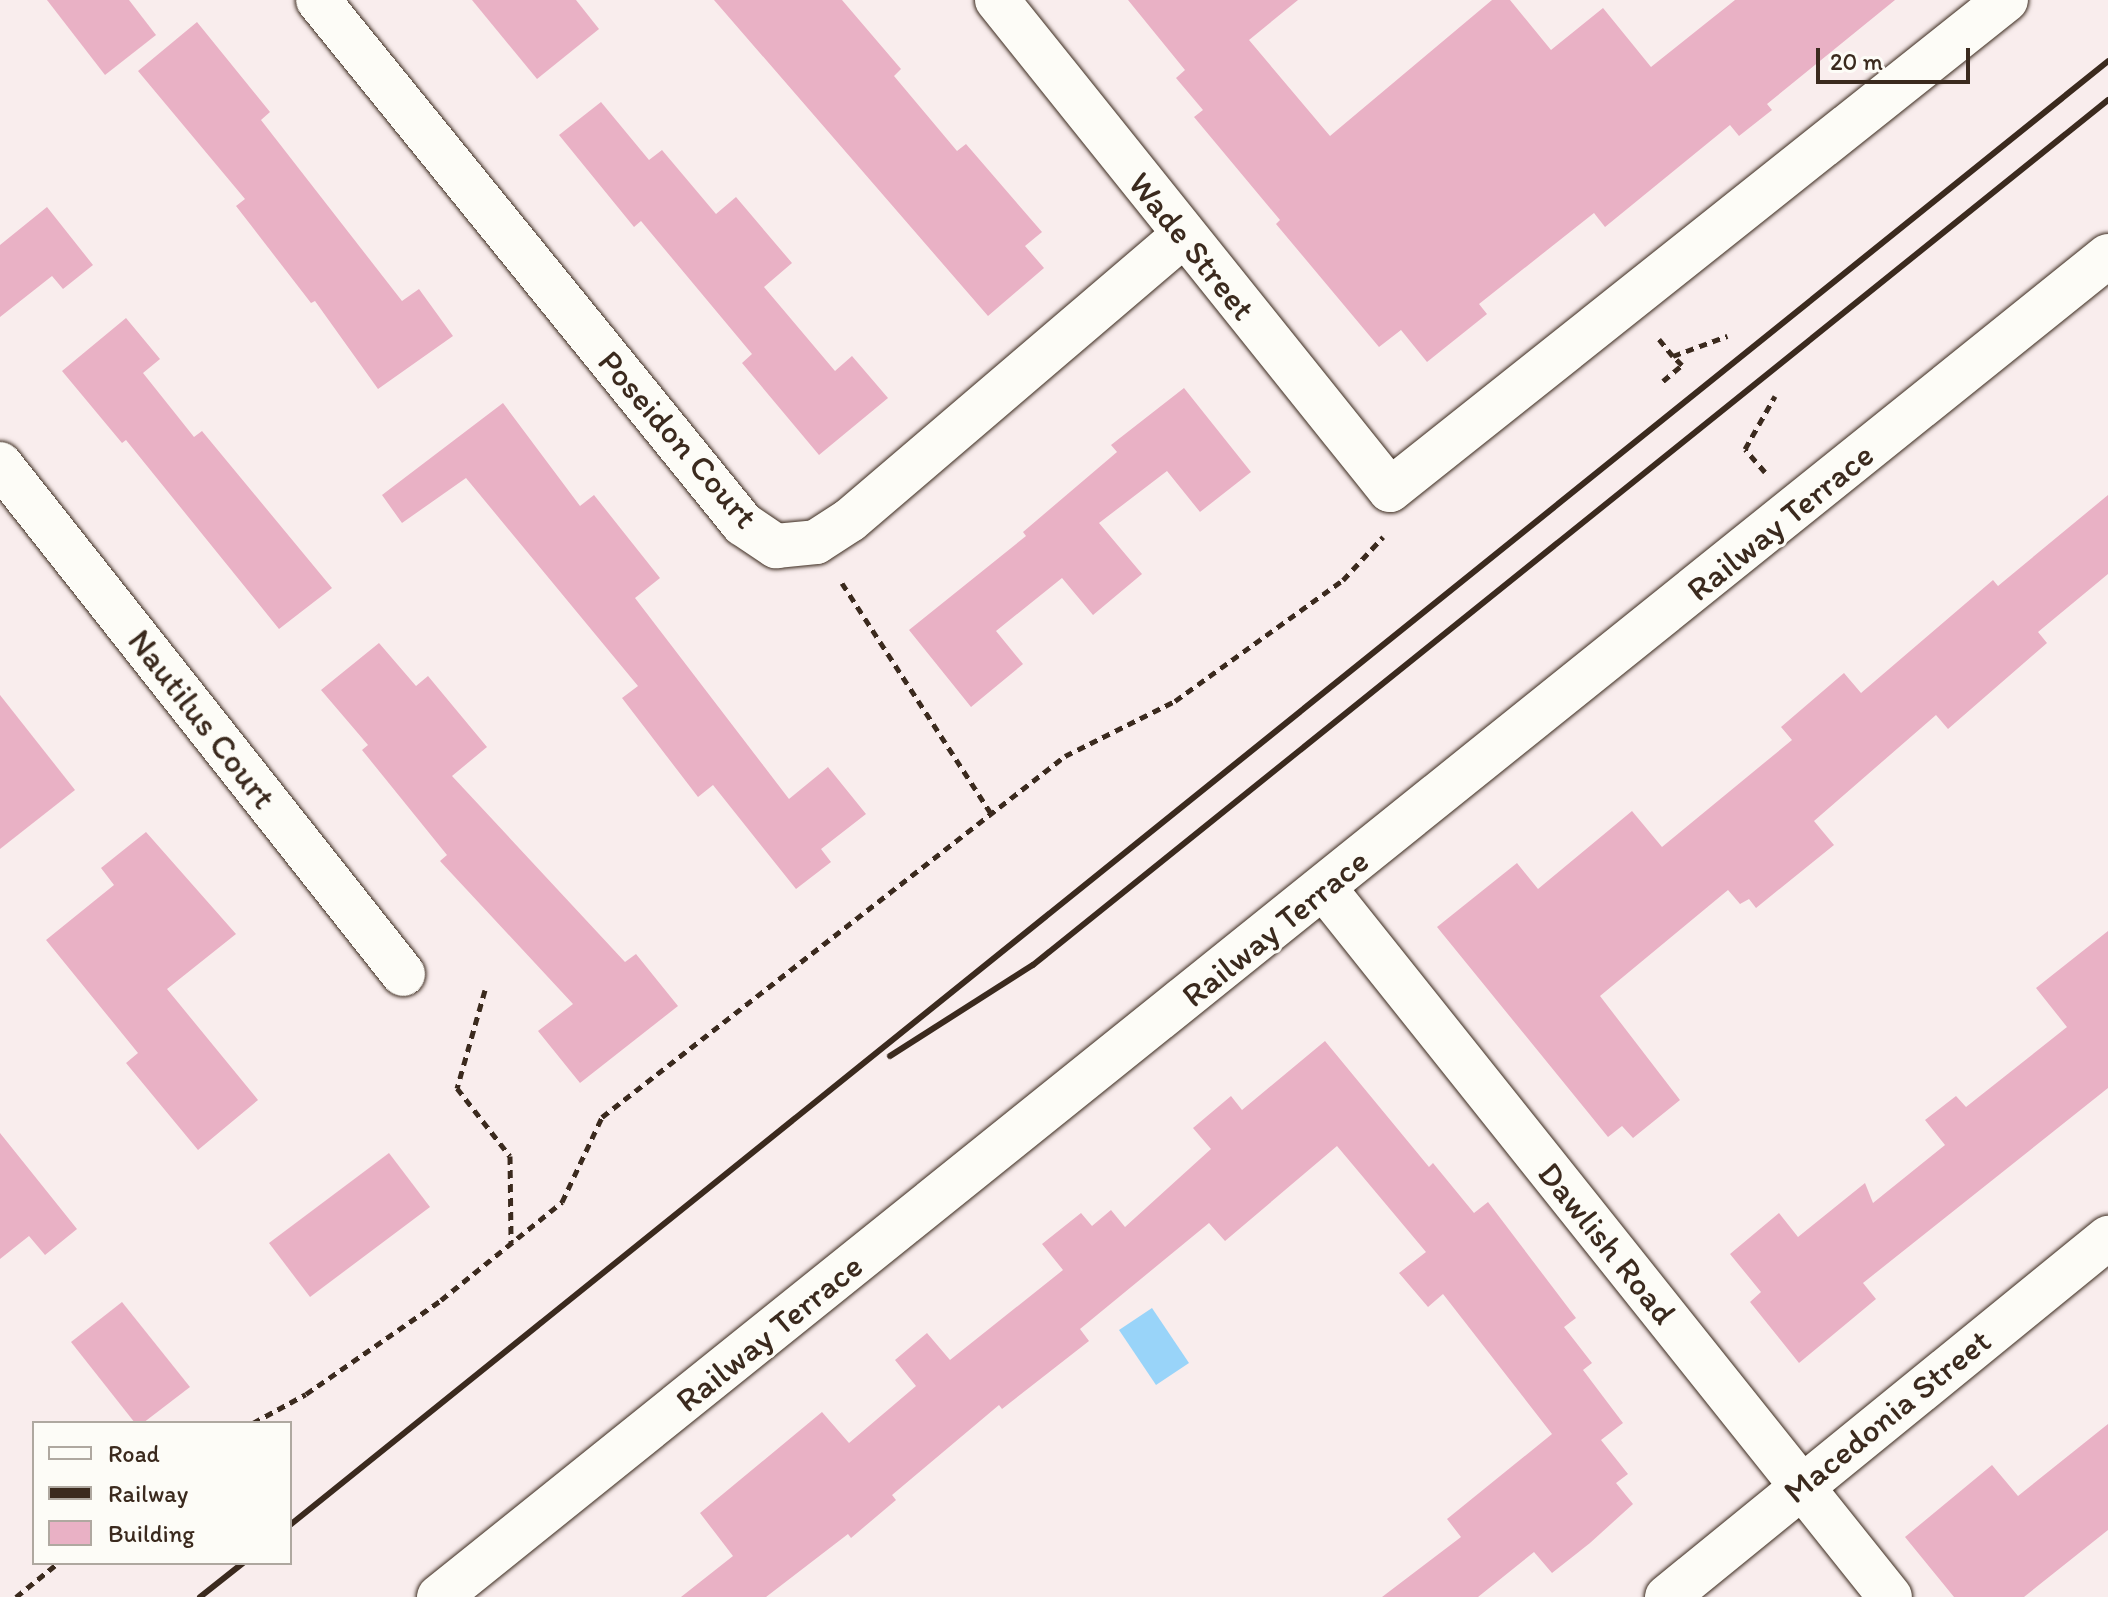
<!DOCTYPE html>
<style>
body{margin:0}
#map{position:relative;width:2108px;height:1597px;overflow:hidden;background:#f9eded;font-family:Itim,sans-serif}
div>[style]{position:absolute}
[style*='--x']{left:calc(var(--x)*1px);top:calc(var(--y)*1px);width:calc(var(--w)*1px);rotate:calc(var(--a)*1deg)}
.water>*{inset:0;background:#99d4f9}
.building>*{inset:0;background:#e9b1c5}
.path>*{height:5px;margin-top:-2.5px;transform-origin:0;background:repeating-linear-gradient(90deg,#3b2a1e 0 8px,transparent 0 14px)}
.roads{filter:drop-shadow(0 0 2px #3b2a1e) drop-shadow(0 0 2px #3b2a1e)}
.minor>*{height:44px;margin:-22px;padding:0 22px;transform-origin:22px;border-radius:22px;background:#fdfcf7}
.rail>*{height:6px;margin:-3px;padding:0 3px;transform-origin:3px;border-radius:3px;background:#3b2a1e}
span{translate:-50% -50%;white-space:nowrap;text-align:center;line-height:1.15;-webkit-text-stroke:6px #fdfcf7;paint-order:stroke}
.street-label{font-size:34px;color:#3b2a1e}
.legend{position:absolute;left:32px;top:1421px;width:260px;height:144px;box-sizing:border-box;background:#fdfcf7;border:2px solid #afa8a0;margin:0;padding:10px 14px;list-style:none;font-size:24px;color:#3b2a1e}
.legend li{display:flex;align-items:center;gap:16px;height:40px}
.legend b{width:40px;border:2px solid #afa8a0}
.scale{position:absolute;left:1816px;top:48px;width:154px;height:36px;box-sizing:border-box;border:4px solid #3b2a1e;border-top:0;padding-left:10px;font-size:24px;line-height:28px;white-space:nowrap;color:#3b2a1e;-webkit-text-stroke:6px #fdfcf7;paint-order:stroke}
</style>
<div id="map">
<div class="water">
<div style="clip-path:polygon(1152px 1308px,1189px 1363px,1156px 1385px,1119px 1330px)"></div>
</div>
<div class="building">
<div style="clip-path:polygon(47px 0,129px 0,156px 35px,105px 75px)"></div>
<div style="clip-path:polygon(472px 0,576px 0,599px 29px,537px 79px)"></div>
<div style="clip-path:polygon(714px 0,842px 0,901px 69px,894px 76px,957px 151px,966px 144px,1042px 232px,1025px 246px,1044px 268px,988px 316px)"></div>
<div style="clip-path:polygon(1128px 0,1298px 0,1249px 40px,1330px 136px,1492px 0,1510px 0,1551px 50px,1603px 8px,1651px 67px,1735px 0,1895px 0,1767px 104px,1772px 110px,1739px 136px,1730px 125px,1605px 227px,1594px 213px,1479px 304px,1487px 314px,1427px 362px,1401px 330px,1379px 347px,1276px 224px,1280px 220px,1194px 117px,1203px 110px,1176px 78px,1185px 70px)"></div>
<div style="clip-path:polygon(197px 22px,270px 112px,261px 120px,402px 301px,419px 289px,453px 336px,378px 389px,315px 301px,311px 303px,236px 206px,245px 199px,138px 71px)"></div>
<div style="clip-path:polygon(601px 102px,649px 160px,662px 150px,716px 214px,736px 197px,792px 263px,764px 287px,835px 371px,852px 356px,888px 398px,819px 455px,742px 363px,752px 354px,641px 221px,634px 227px,559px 135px)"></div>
<div style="clip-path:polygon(47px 207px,93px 265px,63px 289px,52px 276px,0 317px,0 245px)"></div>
<div style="clip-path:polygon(126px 318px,160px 359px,143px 373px,194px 437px,202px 431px,332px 588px,279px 629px,126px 440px,122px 443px,62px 371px)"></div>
<div style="clip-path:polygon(1184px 388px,1251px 472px,1200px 512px,1167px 471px,1099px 523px,1142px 574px,1093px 615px,1062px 578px,996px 631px,1023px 664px,971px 707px,909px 630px,1026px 536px,1023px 532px,1117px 452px,1111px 445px)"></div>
<div style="clip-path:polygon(503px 403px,580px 506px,594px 495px,660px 578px,635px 598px,789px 799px,828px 767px,866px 814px,821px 849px,831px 862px,796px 889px,713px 785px,698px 797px,622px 698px,638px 686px,466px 478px,402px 523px,382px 495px)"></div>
<div style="clip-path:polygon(2108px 495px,2108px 574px,2038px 632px,2047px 643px,1948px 729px,1936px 715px,1814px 821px,1834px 845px,1756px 908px,1749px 899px,1740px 904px,1728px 890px,1600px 996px,1680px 1100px,1633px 1138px,1622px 1126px,1608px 1137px,1437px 927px,1517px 863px,1538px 889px,1632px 811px,1662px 847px,1792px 740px,1781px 727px,1844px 673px,1861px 693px,1993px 580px,1998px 586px)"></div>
<div style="clip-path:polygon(379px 643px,416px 686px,428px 676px,487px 747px,452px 776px,625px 962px,636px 954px,678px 1006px,580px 1083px,538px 1031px,573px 1004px,440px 861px,447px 855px,362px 750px,368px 745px,321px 690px)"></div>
<div style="clip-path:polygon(0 695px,75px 790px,0 849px)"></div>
<div style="clip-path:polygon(146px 832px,236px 934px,167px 989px,258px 1100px,198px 1150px,126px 1063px,138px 1053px,46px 940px,114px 885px,101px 868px)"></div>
<div style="clip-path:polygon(2108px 931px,2108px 1088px,1863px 1283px,1876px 1299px,1799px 1363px,1750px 1302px,1761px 1292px,1730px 1254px,1779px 1213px,1798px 1237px,1865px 1183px,1873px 1203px,1945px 1145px,1925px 1120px,1956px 1096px,1966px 1107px,2067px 1027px,2036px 988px)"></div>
<div style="clip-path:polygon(1325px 1041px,1429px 1167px,1433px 1163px,1474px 1213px,1488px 1202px,1576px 1318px,1564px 1327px,1592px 1363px,1583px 1370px,1623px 1423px,1601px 1440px,1628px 1474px,1616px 1483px,1633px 1504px,1590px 1543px,1552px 1573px,1534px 1552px,1478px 1597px,1382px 1597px,1461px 1537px,1447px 1519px,1552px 1434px,1443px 1294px,1428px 1307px,1399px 1273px,1426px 1252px,1337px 1146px,1225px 1241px,1209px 1223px,1080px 1329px,1089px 1341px,1002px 1409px,999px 1405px,892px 1495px,896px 1500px,851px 1538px,848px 1534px,766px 1597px,681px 1597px,733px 1556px,700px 1513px,822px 1412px,849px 1443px,916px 1386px,895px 1360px,927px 1333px,950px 1360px,1063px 1270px,1042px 1244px,1081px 1213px,1092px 1226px,1111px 1210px,1125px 1227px,1211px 1149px,1193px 1128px,1231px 1096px,1242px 1110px)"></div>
<div style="clip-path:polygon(0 1133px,77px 1229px,45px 1255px,29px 1236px,0 1259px)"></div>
<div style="clip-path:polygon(389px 1153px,430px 1207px,310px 1297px,269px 1243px)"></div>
<div style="clip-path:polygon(122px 1302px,190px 1387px,143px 1423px,135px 1423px,71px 1342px)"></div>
<div style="clip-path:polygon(2108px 1424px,2108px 1530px,2024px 1597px,1954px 1597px,1905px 1537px,1992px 1465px,2018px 1496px)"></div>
</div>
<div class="path">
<div style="--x:1659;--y:339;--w:22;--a:51"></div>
<div style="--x:1673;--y:356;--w:58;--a:-20.3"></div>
<div style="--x:1663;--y:381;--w:25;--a:-40"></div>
<div style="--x:1682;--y:365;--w:13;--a:-135"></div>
<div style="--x:1765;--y:472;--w:30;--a:-131"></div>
<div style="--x:1745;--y:449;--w:61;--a:-60.5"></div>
<div style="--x:842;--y:583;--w:274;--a:57.1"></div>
<div style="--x:485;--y:990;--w:102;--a:105.9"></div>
<div style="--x:457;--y:1088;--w:86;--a:52.1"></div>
<div style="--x:510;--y:1156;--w:87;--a:89.3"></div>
<div style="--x:253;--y:1423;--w:60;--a:-28.7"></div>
<div style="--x:306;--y:1394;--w:165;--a:-34.8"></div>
<div style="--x:441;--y:1300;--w:156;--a:-39"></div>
<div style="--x:562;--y:1202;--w:94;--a:-64.8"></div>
<div style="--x:602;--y:1117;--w:587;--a:-37.94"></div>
<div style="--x:1065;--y:756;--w:123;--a:-26.6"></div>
<div style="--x:1175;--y:701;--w:207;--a:-35.8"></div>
<div style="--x:1343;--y:580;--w:59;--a:-47.1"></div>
<div style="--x:16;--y:1597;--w:54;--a:-39"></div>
</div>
<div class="roads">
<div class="minor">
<div style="--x:318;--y:0;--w:675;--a:50.96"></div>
<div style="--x:743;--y:524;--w:40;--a:34"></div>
<div style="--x:776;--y:546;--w:40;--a:-5.7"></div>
<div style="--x:816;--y:542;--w:40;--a:-32.9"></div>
<div style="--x:850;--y:520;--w:437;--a:-40.5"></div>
<div style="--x:997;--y:0;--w:628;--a:51.27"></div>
<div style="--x:1390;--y:490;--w:787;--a:-38.5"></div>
<div style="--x:0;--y:464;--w:650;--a:51.68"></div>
<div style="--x:1324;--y:888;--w:907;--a:51.4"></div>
<div style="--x:439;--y:1597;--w:2141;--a:-38.78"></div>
<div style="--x:1667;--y:1597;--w:569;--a:-39.15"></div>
</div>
</div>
<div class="rail">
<div style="--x:890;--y:1056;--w:169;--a:-32.5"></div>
<div style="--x:1033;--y:965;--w:1380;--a:-38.82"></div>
<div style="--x:290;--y:1525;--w:2334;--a:-38.84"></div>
<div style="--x:200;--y:1597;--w:55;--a:-38.3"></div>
</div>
<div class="street-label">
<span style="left:1192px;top:246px;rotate:51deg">Wade Street</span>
<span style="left:678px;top:439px;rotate:49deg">Poseidon Court</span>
<span style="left:1780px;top:522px;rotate:-39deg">Railway Terrace</span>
<span style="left:202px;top:719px;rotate:52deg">Nautilus Court</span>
<span style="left:1275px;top:928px;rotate:-39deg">Railway Terrace</span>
<span style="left:1607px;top:1243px;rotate:51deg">Dawlish Road</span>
<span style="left:769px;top:1333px;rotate:-39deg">Railway Terrace</span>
<span style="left:1887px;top:1416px;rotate:-39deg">Macedonia Street</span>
</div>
<ul class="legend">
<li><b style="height:10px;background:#fdfcf7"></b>Road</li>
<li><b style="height:10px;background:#3b2a1e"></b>Railway</li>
<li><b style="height:22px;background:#e9b1c5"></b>Building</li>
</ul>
<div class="scale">20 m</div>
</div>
